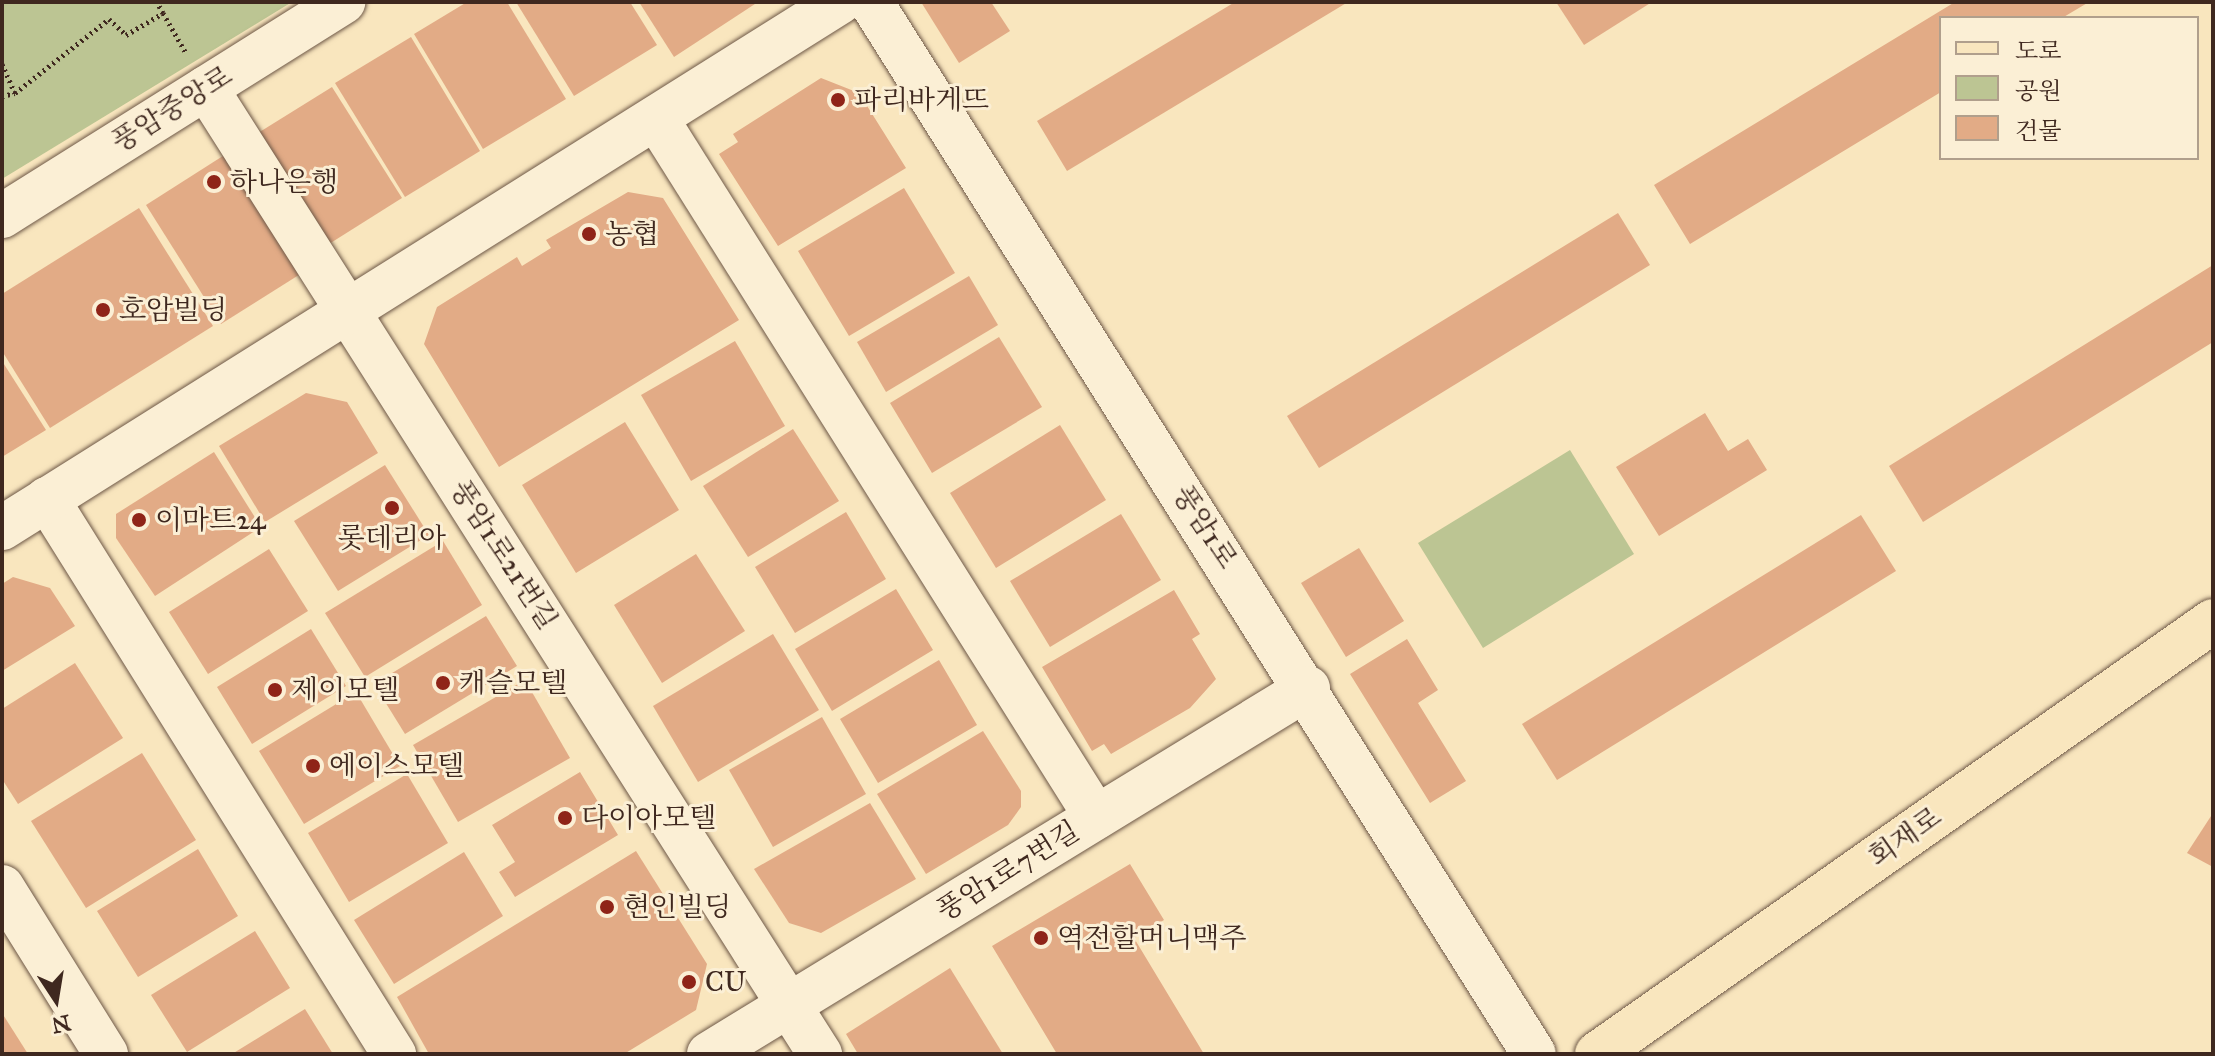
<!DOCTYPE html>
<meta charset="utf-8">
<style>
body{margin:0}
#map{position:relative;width:2215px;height:1056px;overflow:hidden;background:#f9e6be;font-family:"IM FELL Great Primer","Noto Serif KR",serif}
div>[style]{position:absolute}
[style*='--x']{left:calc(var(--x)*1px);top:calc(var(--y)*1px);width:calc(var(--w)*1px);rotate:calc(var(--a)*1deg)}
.green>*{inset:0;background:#bcc593}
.building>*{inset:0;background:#e2ab86}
.path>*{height:5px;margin-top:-2.5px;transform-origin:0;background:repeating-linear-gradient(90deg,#3f281f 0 2px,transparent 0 6px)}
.roads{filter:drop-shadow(0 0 2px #6e5847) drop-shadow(0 0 2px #6e5847)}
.minor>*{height:44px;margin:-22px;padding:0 22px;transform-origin:22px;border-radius:22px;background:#fbefd5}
.major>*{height:44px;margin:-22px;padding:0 22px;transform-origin:22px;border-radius:22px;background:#f9e6be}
.dots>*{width:22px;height:22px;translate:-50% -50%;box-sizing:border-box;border:4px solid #fbefd5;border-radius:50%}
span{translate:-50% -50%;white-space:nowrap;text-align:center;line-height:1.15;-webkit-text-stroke:6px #fbefd5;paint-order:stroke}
.poi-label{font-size:28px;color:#3f281f}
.left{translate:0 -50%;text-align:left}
.street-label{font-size:28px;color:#3f281f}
.frame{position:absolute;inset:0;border:4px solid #3f281f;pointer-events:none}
.legend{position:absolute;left:1939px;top:16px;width:260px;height:144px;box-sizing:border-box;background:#fbefd5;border:2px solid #b09f8c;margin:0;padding:10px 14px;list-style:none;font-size:24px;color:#3f281f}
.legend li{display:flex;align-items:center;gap:16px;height:40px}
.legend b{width:40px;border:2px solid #b09f8c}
.north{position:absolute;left:16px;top:960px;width:80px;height:80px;-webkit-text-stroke:6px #fbefd5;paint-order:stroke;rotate:168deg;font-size:22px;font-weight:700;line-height:32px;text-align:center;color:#3f281f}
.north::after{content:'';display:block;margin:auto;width:28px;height:36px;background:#3f281f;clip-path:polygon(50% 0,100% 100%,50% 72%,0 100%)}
</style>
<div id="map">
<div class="green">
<div style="clip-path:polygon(2px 2px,292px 2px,2px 179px)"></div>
<div style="clip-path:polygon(1570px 450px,1634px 554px,1483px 648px,1418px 543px)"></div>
</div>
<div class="building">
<div style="clip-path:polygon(467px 2px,507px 2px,566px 99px,483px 149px,414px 34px)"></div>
<div style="clip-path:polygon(516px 2px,630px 2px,657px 45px,574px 96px)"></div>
<div style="clip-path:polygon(639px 2px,758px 2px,674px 57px)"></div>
<div style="clip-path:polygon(921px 2px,991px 2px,1010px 31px,959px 63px)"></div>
<div style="clip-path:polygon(1235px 2px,1348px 2px,1067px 171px,1037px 121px)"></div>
<div style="clip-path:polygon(1556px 2px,1652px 2px,1584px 45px)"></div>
<div style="clip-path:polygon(1955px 2px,2089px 2px,2062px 18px,1941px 18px,1941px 92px,1690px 244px,1654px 185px)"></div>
<div style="clip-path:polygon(411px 37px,480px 151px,405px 197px,335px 83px)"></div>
<div style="clip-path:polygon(821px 78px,859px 93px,906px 168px,778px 246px,719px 154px,738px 142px,733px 134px)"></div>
<div style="clip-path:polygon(332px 87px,402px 198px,329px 244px,258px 133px)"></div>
<div style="clip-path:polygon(226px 154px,302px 273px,221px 324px,146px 205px)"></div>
<div style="clip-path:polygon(904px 188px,955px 273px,849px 336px,798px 251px)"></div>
<div style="clip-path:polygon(628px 192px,663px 198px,739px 320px,499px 467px,424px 344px,437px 307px,517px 257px,522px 266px,551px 248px,546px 240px)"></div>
<div style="clip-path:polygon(139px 208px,213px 326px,50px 428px,2px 351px,2px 294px)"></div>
<div style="clip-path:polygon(1618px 213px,1650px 265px,1319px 468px,1287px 416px)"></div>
<div style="clip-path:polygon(2213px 265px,2213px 342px,1923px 522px,1889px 466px)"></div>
<div style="clip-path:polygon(969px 276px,998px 325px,886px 392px,857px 342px)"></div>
<div style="clip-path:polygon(999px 337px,1042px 407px,932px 473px,890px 403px)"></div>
<div style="clip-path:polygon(735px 341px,785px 426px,691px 481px,641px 395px)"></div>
<div style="clip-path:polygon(2px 361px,46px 430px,2px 457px)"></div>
<div style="clip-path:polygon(306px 393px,347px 402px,378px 453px,265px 522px,219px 446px)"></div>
<div style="clip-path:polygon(1705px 413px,1728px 451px,1748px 439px,1767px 470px,1659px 536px,1616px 467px)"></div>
<div style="clip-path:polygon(625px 422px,679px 510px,576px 573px,522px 485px)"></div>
<div style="clip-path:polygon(1060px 425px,1106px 500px,996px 568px,950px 493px)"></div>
<div style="clip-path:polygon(793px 429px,839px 501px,748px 557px,703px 486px)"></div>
<div style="clip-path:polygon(214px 452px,261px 527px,155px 596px,116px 538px,116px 514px)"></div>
<div style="clip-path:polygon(385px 465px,429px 535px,338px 591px,294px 521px)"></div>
<div style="clip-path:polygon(846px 512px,886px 579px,795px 633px,755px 567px)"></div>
<div style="clip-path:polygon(1121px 514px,1161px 580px,1050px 647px,1010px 581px)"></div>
<div style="clip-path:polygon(1861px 515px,1896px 571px,1557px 780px,1522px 724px)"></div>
<div style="clip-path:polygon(443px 541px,482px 605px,365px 677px,325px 613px)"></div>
<div style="clip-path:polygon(1359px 548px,1404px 621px,1346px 657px,1301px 583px)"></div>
<div style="clip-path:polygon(269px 549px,308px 611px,208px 674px,169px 612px)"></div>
<div style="clip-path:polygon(696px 554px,745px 631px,662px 683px,614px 605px)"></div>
<div style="clip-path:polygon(13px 577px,50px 588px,75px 626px,2px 671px,2px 584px)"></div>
<div style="clip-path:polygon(896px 589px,933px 650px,832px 711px,795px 649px)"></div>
<div style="clip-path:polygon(1174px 590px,1200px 634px,1192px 639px,1216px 679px,1190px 708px,1111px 754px,1104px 744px,1092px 751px,1042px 667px)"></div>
<div style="clip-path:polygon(486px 616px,517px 666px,405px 734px,374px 684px)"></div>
<div style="clip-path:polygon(311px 629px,346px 686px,252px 744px,217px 687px)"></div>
<div style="clip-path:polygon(773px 634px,819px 710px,698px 782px,653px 706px)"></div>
<div style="clip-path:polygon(1407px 639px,1438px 690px,1418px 703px,1466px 781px,1430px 803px,1350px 674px)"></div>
<div style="clip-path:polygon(939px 660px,977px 725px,878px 783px,840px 719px)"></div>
<div style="clip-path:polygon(75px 663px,123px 738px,18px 804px,2px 779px,2px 709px)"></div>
<div style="clip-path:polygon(525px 680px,570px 758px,458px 822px,413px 745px)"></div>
<div style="clip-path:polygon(356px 692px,400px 766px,304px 824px,259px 751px)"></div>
<div style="clip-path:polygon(822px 717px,866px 794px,773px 847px,729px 770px)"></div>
<div style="clip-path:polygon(983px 731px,1021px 791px,1021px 807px,1008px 825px,926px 874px,877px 794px)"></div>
<div style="clip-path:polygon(142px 753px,196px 840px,86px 908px,31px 821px)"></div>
<div style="clip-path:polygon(580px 772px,618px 835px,515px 897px,499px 872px,515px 862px,492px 825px)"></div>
<div style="clip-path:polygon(407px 774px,448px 843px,349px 902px,308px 833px)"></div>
<div style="clip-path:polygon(870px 803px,916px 879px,821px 933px,789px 923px,754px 869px)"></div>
<div style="clip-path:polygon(2213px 813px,2213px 867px,2187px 853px)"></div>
<div style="clip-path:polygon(198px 849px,238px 916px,138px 977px,97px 911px)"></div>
<div style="clip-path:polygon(636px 851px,707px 964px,696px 1010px,624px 1054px,429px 1054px,397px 997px)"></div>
<div style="clip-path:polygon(464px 852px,503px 916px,394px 984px,354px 920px)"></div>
<div style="clip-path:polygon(1130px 864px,1164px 920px,1134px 938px,1204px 1054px,1057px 1054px,992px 946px)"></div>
<div style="clip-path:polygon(255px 931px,290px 988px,187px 1052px,151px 995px)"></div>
<div style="clip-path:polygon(950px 968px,1003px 1054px,858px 1054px,846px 1034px)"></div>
<div style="clip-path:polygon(305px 1009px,333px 1054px,232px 1054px)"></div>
<div style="clip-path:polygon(2px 1013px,28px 1054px,2px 1054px)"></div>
</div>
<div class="path">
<div style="--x:163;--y:13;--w:46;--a:60.1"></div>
<div style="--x:2;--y:64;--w:32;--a:66"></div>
<div style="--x:2;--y:96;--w:13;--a:-13"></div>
<div style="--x:15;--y:93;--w:120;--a:-38.2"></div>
<div style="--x:109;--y:19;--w:23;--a:43"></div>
<div style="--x:126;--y:35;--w:43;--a:-30.7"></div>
<div style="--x:163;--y:13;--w:13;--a:-119"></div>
</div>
<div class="roads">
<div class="minor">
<div style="--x:871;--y:2;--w:1243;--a:57.78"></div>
<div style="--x:206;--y:88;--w:1145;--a:57.56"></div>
<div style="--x:656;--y:118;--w:826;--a:57.81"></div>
<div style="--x:2;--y:216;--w:403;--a:-32.1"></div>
<div style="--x:47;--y:499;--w:655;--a:57.99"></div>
<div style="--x:2;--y:528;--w:989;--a:-32.12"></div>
<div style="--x:2;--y:887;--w:197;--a:58.1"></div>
<div style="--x:709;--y:1054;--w:702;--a:-31.43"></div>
</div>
<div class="major">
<div style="--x:1597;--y:1054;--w:753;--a:-35.1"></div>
</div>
</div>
<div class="dots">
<div style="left:838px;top:100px;background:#8f2418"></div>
<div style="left:214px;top:182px;background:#8f2418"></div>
<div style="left:589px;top:234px;background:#8f2418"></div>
<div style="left:103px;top:310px;background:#8f2418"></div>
<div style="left:392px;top:508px;background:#8f2418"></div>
<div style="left:139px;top:520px;background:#8f2418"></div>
<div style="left:443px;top:683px;background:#8f2418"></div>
<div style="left:275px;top:690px;background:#8f2418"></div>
<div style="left:313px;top:766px;background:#8f2418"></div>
<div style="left:565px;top:818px;background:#8f2418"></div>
<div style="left:607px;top:907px;background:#8f2418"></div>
<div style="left:1041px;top:938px;background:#8f2418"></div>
<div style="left:689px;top:982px;background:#8f2418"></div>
</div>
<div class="poi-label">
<span class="left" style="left:854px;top:100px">파리바게뜨</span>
<span class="left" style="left:230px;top:182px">하나은행</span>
<span class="left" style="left:605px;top:234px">농협</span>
<span class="left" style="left:119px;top:310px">호암빌딩</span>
<span class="left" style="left:155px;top:520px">이마트24</span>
<span style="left:392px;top:538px">롯데리아</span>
<span class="left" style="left:459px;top:683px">캐슬모텔</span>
<span class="left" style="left:291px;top:690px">제이모텔</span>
<span class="left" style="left:329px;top:766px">에이스모텔</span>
<span class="left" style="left:581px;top:818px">다이아모텔</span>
<span class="left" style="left:623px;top:907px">현인빌딩</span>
<span class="left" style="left:1057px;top:938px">역전할머니맥주</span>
<span class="left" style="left:705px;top:982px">CU</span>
</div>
<div class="street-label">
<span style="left:172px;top:109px;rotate:-32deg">풍암중앙로</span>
<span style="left:1205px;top:527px;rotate:57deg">풍암1로</span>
<span style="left:504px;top:555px;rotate:57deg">풍암1로21번길</span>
<span style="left:1905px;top:837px;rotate:-35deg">회재로</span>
<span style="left:1008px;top:871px;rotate:-32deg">풍암1로7번길</span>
</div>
<div class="frame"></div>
<ul class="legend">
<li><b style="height:10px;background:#f9e6be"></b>도로</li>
<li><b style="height:22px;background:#bcc593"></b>공원</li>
<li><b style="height:22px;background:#e2ab86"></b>건물</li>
</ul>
<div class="north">N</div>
</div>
